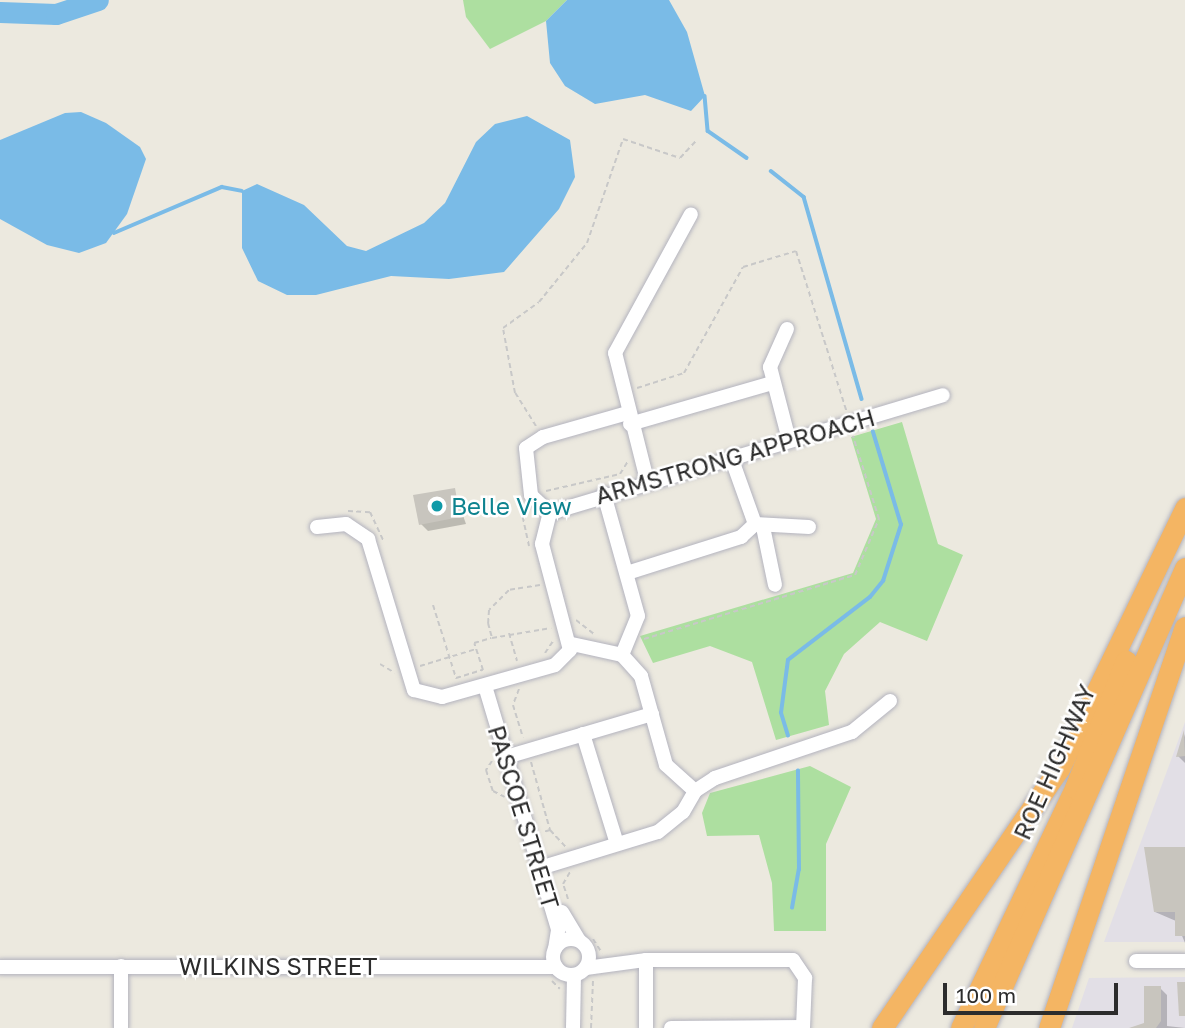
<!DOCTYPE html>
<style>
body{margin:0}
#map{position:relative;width:1185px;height:1028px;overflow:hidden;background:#ece9df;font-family:"Golos Text",sans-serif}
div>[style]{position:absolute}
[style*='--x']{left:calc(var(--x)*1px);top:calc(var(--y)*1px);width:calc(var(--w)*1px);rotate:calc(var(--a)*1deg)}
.industrial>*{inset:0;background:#e2dfe6}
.green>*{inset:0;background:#addfa0}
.water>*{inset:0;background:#7abbe7}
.shadow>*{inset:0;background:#0003}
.stream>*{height:3.5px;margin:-1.75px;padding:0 1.75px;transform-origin:1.75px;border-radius:1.75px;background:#7abbe7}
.river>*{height:21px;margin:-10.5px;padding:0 10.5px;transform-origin:10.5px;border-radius:10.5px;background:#7abbe7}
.building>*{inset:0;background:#c8c5be}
.path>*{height:2px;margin-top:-1px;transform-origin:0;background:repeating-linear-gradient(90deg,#c8c8c8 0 5px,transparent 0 8.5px)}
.roads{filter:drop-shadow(0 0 2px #b3b3be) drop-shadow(0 0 2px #b3b3be)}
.minor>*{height:14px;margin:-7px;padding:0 7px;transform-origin:7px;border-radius:7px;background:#fff}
.minor>.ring{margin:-7px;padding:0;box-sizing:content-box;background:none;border:14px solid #fff;border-radius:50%}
.highway>*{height:21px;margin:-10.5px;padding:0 10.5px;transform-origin:10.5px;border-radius:10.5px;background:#f4b563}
.dots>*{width:19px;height:19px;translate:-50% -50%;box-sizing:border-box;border:4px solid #fff;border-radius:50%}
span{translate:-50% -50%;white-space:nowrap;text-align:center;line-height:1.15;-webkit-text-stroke:5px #fff;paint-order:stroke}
.street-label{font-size:24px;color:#2c2c2c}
.culture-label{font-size:24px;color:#0d838f}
.left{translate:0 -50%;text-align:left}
.scale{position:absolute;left:943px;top:983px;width:175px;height:32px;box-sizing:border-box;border:4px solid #2c2c2c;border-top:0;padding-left:9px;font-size:21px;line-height:24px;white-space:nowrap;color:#2c2c2c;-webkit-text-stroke:5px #fff;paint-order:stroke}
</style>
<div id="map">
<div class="industrial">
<div style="clip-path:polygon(1185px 722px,1185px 942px,1104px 942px)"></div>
<div style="clip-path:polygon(1185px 977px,1185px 1028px,1072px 1028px,1089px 978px)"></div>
</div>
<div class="green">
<div style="clip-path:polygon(463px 0,567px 0,546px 21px,490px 49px,466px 17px)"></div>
<div style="clip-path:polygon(902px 422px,938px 544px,963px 555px,927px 641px,880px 622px,844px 654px,825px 691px,829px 725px,776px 740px,752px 662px,710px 646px,653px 663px,640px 636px,853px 573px,876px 519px,851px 437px)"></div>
<div style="clip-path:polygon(810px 766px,851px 787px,826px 844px,826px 931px,774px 931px,772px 883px,759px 835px,707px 836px,702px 813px,710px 793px)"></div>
</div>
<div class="water">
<div style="clip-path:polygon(567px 0,669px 0,687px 32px,705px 96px,691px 111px,645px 95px,595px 104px,565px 86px,550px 63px,546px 21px)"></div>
<div style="clip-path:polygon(81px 112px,106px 123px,140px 147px,146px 159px,127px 214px,106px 243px,79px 253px,47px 245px,0 219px,0 140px,65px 113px)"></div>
<div style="clip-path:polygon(527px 116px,570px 140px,575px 177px,559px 209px,504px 272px,449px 279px,391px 276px,316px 295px,287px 295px,258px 281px,242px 248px,242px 191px,257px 184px,304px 205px,347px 246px,366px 251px,424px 223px,445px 203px,476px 142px,495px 124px)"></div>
</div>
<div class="shadow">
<div style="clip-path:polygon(454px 490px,466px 524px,428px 531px,421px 524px)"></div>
<div style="clip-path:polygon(1185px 734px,1185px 763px,1178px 756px)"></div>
<div style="clip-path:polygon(1185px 849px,1185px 943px,1176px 921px,1155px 912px)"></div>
<div style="clip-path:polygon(1160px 988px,1167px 995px,1167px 1026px,1185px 1028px,1131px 1028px,1146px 1025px)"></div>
</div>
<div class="stream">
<div style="--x:705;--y:96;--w:35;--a:85"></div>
<div style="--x:708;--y:131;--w:47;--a:34.7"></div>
<div style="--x:771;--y:171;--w:42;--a:38.2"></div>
<div style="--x:804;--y:197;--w:210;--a:74"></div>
<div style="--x:114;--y:233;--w:117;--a:-23.1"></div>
<div style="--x:222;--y:187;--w:20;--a:11"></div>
<div style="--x:788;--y:736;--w:24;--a:-107"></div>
<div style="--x:781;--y:713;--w:53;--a:-82.5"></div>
<div style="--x:788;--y:660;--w:103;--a:-37.5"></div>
<div style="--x:870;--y:597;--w:21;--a:-51"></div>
<div style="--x:883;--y:581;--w:59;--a:-72.2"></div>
<div style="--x:901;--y:525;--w:97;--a:-106.8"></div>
<div style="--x:792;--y:908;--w:39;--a:-80"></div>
<div style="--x:799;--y:870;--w:99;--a:-90.6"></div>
</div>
<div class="river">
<div style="--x:0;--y:12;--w:56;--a:2"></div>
<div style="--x:56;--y:14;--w:44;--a:-18.4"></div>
</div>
<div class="building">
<div style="clip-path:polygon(455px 488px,460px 517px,419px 525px,413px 495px)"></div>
<div style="clip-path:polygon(1184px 730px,1185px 756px,1176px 757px)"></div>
<div style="clip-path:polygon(1144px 847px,1185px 847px,1185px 936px,1175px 936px,1175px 912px,1154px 912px)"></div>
<div style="clip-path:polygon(1177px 982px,1185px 982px,1185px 1016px,1179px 1016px)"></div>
<div style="clip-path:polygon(1144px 986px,1161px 986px,1161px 1021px,1156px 1028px,1129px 1028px,1144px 1023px)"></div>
</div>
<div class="path">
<div style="--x:637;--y:388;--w:49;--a:-17.7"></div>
<div style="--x:684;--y:373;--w:121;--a:-60.9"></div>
<div style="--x:743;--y:267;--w:55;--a:-16.8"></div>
<div style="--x:796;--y:251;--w:167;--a:72.5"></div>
<div style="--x:536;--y:426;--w:39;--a:-122"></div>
<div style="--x:515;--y:393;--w:66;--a:-100.5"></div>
<div style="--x:503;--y:328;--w:44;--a:-35.8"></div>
<div style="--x:539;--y:302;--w:76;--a:-50.9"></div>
<div style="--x:587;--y:243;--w:110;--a:-70.9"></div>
<div style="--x:623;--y:139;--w:60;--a:18.4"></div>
<div style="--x:680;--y:158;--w:25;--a:-47"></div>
<div style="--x:546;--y:491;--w:76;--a:-12.9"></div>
<div style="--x:620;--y:474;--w:15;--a:-58"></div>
<div style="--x:519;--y:500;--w:47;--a:77.7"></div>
<div style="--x:348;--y:511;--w:22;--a:3"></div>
<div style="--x:370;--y:512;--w:33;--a:65"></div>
<div style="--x:540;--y:585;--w:31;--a:171"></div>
<div style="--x:509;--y:590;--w:28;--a:135"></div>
<div style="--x:489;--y:610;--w:13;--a:94"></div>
<div style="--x:488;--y:623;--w:16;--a:75"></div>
<div style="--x:492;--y:638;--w:60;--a:-9.6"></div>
<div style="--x:433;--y:605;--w:77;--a:72.5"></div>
<div style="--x:456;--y:678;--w:28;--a:-17"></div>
<div style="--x:483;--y:670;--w:28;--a:-108"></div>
<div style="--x:474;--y:643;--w:18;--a:-16"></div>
<div style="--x:576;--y:620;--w:23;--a:38"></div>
<div style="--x:509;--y:633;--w:29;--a:74"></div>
<div style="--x:644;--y:639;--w:220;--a:-16.9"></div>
<div style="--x:855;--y:575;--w:61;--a:-66.8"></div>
<div style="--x:879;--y:519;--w:87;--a:-107.4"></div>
<div style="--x:545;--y:653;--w:14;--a:-56"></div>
<div style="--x:380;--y:664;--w:17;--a:31"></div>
<div style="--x:420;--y:666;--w:59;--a:-16.9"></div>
<div style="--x:519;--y:689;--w:17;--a:111"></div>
<div style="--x:513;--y:705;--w:34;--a:73"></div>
<div style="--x:492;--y:761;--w:11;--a:124"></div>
<div style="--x:486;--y:770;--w:22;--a:72"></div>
<div style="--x:493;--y:791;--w:13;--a:27"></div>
<div style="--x:531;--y:762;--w:71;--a:74.4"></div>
<div style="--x:550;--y:830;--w:7;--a:164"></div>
<div style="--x:550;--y:830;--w:23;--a:47"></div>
<div style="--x:568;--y:899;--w:16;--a:-108"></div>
<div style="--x:563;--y:884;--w:14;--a:-60"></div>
<div style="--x:593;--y:939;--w:17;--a:57"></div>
<div style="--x:552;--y:981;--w:11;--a:45"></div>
<div style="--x:591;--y:1028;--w:47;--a:-87.6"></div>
</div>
<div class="roads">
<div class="minor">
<div style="--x:787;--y:329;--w:42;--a:114.1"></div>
<div style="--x:770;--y:367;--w:75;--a:75.4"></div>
<div style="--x:630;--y:424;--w:148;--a:-16.1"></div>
<div style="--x:731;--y:457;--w:71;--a:70.3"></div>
<div style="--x:755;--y:524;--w:54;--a:3.2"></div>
<div style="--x:647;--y:480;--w:131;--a:-104.1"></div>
<div style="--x:615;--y:353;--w:158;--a:-61.3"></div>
<div style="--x:550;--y:513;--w:26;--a:-137"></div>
<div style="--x:531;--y:495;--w:47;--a:-96.1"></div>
<div style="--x:526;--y:448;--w:20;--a:-33"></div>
<div style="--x:543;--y:437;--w:87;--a:-15.9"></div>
<div style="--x:317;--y:527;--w:29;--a:-6"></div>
<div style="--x:346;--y:524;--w:27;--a:34"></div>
<div style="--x:368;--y:539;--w:158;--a:73.1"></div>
<div style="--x:414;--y:690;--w:29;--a:14"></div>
<div style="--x:442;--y:697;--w:117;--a:-15.8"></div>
<div style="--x:555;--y:665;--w:21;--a:-45"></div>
<div style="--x:570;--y:650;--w:110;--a:-104.8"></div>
<div style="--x:542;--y:544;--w:32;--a:-76"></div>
<div style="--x:550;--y:513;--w:410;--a:-16.7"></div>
<div style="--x:763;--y:527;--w:59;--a:78.3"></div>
<div style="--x:627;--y:573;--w:120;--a:-17.5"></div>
<div style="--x:741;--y:537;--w:19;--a:-43"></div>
<div style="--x:572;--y:644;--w:51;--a:12.4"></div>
<div style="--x:622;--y:655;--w:42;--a:-67.7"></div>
<div style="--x:638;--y:616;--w:127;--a:-105.6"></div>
<div style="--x:485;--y:686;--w:255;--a:73.3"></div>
<div style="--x:558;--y:930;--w:19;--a:99"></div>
<div style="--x:583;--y:734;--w:115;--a:72.8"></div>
<div style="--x:513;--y:755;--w:145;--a:-16.4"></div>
<div style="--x:695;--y:791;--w:24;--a:-33"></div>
<div style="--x:715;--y:778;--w:145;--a:-18.6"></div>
<div style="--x:852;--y:732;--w:49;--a:-39.2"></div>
<div style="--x:540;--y:868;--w:123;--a:-17"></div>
<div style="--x:658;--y:832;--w:32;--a:-39"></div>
<div style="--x:683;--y:812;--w:24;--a:-60"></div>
<div style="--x:695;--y:791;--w:39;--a:-138"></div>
<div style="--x:666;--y:765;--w:92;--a:-105.7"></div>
<div style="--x:641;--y:676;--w:28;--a:-132"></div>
<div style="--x:562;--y:912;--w:33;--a:59"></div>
<div class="ring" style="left:553px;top:939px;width:22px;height:22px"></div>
<div style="--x:646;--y:960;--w:68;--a:90"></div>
<div style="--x:1136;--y:961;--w:49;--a:0"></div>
<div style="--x:0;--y:967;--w:556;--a:0"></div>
<div style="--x:586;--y:968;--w:61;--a:-7.6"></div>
<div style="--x:646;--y:960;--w:147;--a:0"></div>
<div style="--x:793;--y:960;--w:22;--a:56"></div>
<div style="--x:805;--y:978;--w:50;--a:92.3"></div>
<div style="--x:121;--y:1028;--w:62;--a:-90"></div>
<div style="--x:573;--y:1028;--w:53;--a:-88.9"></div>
<div style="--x:671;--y:1028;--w:132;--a:-0.4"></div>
</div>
<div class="highway">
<div style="--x:882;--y:1028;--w:314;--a:-55.7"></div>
<div style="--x:1059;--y:769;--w:290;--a:-64.2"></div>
<div style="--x:961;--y:1028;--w:266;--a:-64.6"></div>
<div style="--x:1075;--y:788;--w:137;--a:-68.1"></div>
<div style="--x:984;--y:1028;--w:502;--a:-66.4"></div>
<div style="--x:1049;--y:1028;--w:423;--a:-71.3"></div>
</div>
</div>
<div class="dots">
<div style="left:437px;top:506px;background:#0f9aa8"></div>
</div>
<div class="street-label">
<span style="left:735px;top:456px;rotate:-16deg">ARMSTRONG APPROACH</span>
<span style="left:1054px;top:762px;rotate:-66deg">ROE HIGHWAY</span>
<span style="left:524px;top:817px;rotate:73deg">PASCOE STREET</span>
<span style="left:278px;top:966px">WILKINS STREET</span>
</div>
<div class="culture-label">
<span class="left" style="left:451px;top:506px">Belle View</span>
</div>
<div class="scale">100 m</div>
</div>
